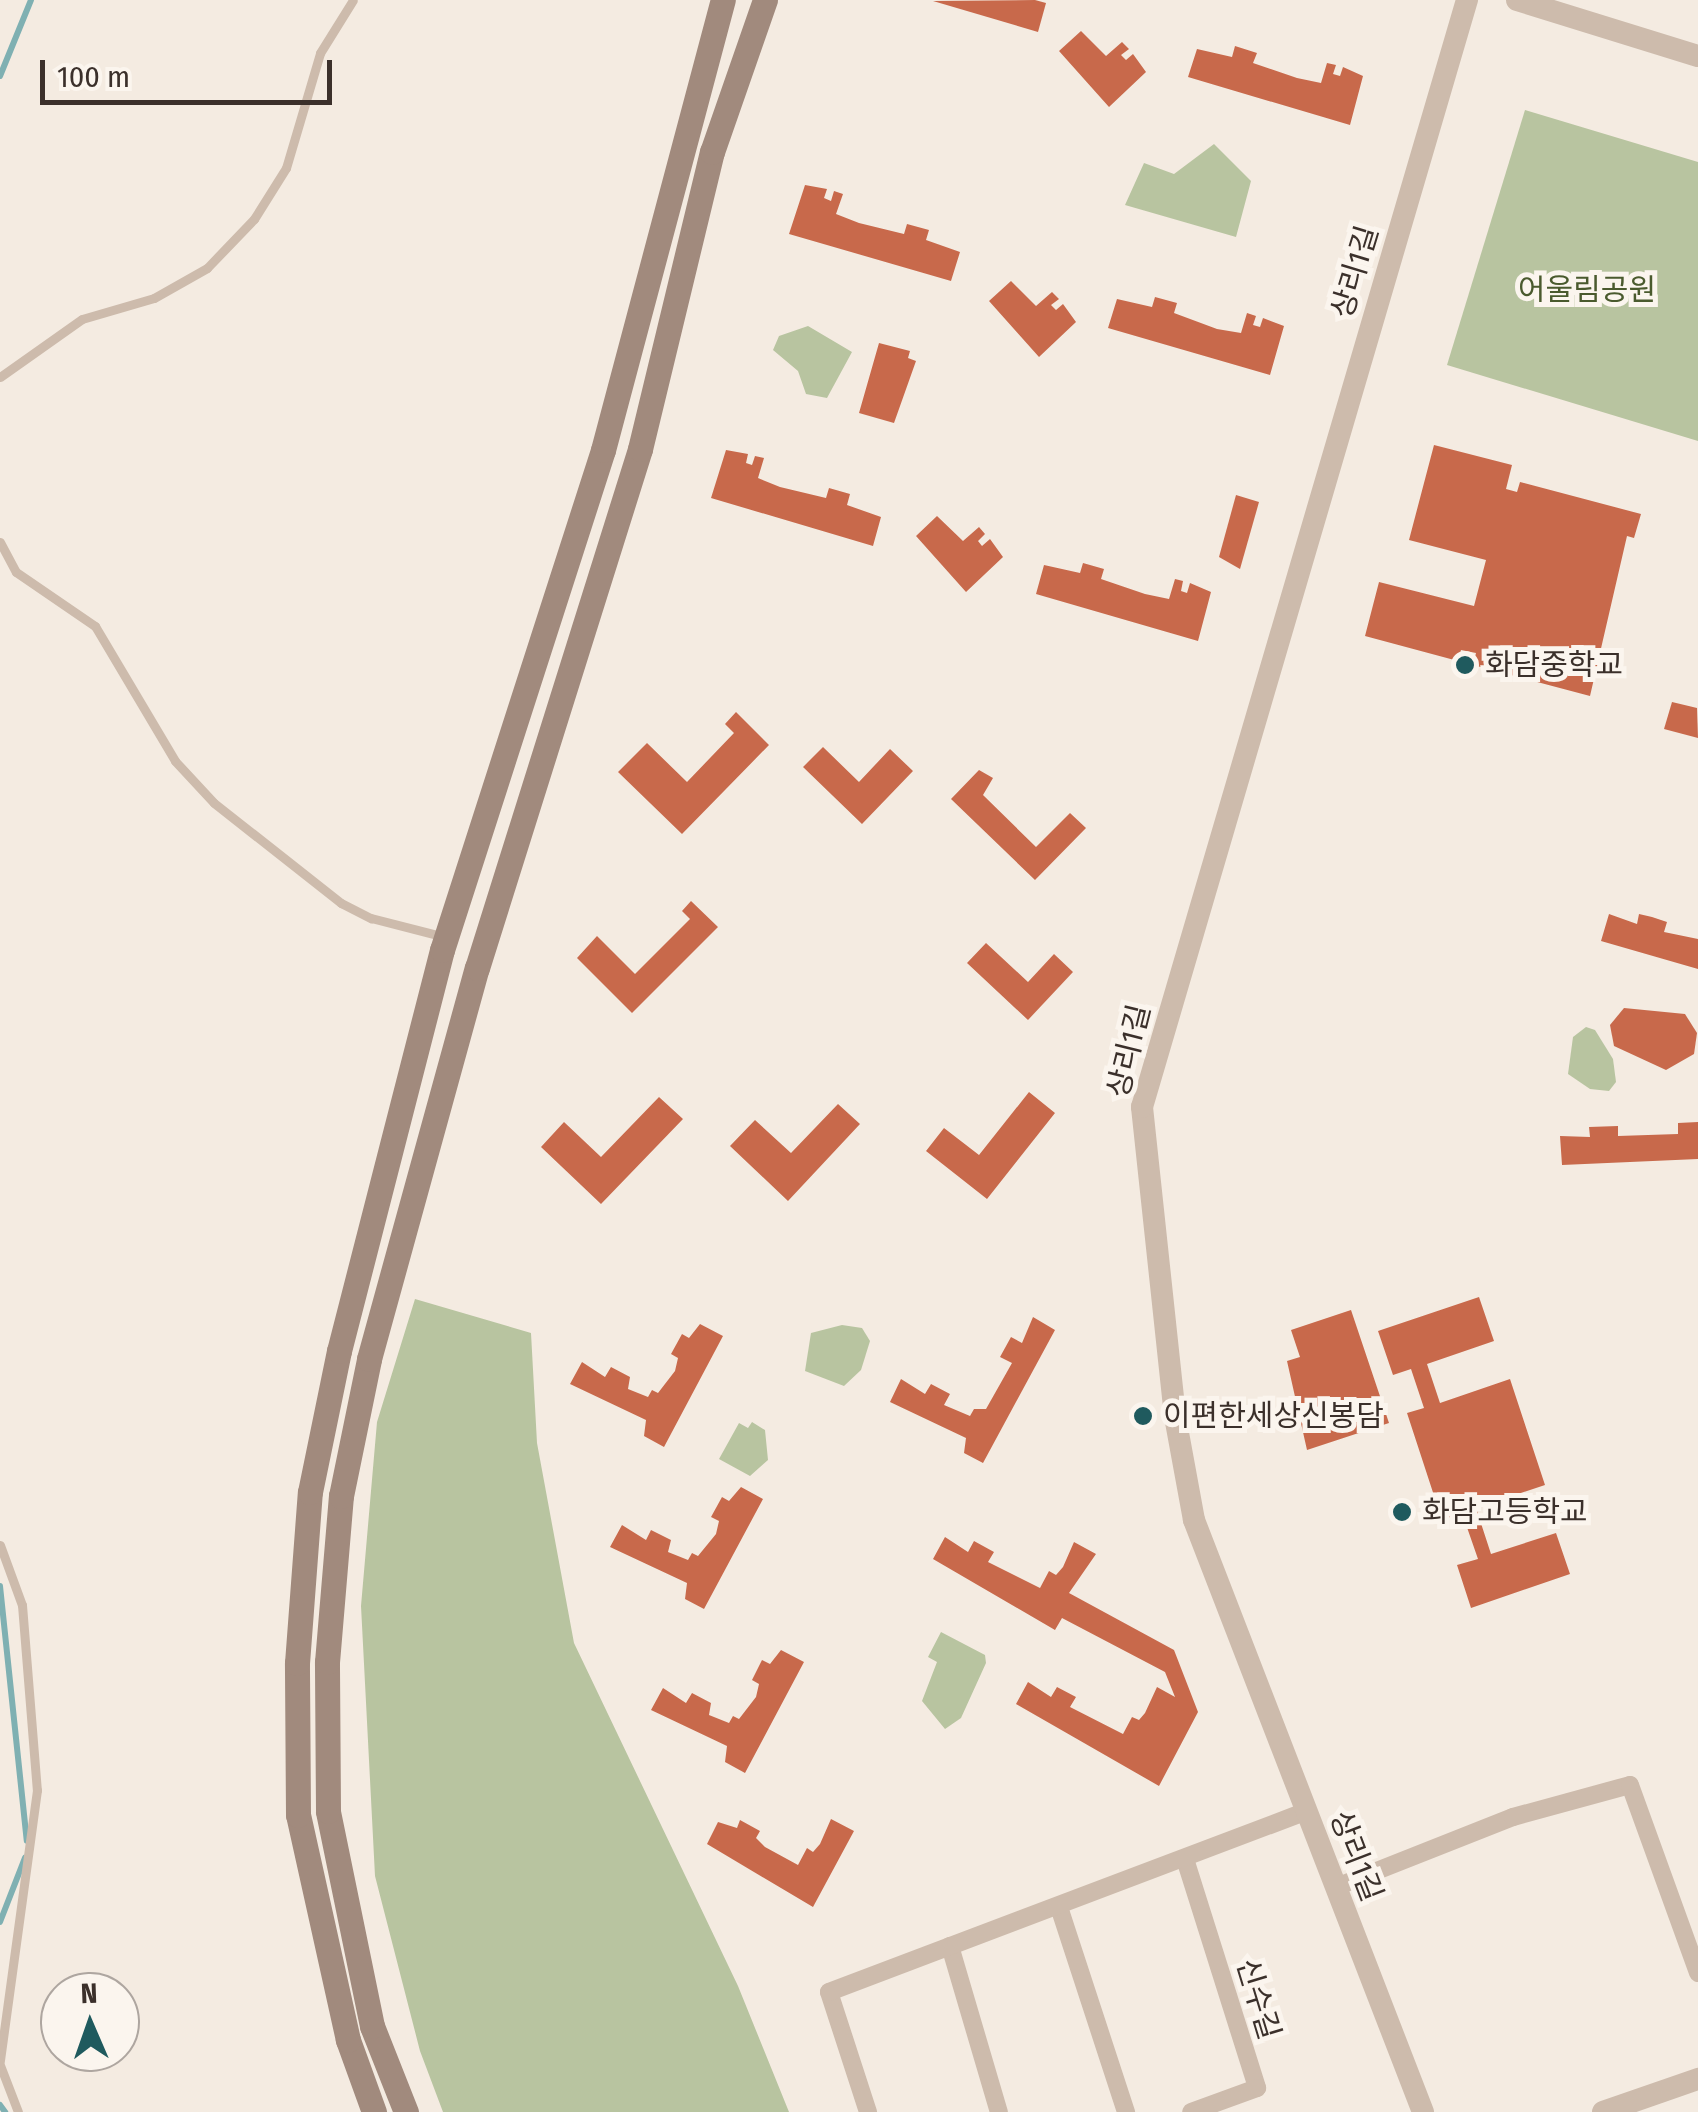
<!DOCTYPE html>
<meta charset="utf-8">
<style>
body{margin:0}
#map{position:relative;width:1698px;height:2112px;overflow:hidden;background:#f4ebe1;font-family:"Fira Sans Condensed","Noto Sans KR",sans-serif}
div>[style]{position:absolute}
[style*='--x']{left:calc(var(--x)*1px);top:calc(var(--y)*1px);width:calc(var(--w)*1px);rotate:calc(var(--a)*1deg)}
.green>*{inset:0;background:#b8c4a0}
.stream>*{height:6px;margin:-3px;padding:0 3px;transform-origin:3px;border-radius:3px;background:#7fb0b2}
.building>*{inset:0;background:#c8694b}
.service>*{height:9px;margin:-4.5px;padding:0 4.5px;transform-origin:4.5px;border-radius:4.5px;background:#cdbbac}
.minor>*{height:18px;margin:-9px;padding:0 9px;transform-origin:9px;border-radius:9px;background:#cdbbac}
.tertiary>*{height:22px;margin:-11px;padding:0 11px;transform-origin:11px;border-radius:11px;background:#cdbbac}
.secondary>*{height:25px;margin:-12.5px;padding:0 12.5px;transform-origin:12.5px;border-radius:12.5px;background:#a18a7d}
.dots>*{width:28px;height:28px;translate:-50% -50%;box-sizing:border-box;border:5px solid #fbf5ee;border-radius:50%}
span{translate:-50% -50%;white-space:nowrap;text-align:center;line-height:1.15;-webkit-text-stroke:10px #fbf5ee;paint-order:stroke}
.street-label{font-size:30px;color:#3b302b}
.park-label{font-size:30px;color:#4a5a2e}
.poi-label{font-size:30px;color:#3b302b}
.left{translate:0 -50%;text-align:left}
.north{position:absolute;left:40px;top:1972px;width:100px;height:100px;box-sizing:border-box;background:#fbf5ee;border:2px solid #aea6a0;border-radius:50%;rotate:358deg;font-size:28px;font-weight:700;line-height:40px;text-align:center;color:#3b302b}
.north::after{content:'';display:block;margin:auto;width:35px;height:45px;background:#1f5a5e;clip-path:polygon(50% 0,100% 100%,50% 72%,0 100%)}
.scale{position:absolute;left:40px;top:60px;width:292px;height:45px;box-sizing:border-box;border:5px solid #3b302b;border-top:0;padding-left:12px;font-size:30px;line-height:35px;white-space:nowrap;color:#3b302b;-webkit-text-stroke:8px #fbf5ee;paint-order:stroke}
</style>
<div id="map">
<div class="green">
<div style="clip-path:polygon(1525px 110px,1698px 162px,1698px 441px,1447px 365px)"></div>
<div style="clip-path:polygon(1214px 144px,1251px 181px,1236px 237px,1125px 205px,1144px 163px,1174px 174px)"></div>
<div style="clip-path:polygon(808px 326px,852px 352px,827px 398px,806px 394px,798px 371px,773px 350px,779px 336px)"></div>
<div style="clip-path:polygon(1586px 1027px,1595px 1030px,1613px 1059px,1616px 1082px,1609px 1091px,1590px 1089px,1568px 1074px,1573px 1037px)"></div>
<div style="clip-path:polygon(415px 1299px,531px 1333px,537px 1443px,574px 1643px,738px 1986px,789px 2112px,443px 2112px,420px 2051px,375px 1876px,361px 1606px,377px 1422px)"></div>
<div style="clip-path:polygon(842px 1325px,862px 1328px,870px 1341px,861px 1370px,844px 1386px,805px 1371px,811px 1333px)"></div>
<div style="clip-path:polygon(752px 1422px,765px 1430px,768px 1460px,750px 1476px,719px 1459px,739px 1423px,748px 1428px)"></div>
<div style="clip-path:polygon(941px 1632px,985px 1655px,986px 1663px,961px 1718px,945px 1729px,922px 1701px,937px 1662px,928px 1657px)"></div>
</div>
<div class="stream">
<div style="--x:0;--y:76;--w:82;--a:-67.8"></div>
<div style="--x:0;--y:1586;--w:256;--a:84"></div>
<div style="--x:0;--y:1922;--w:69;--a:-68.7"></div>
<div style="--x:0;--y:2105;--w:9;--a:54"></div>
</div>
<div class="building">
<div style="clip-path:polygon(1035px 0,1046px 3px,1038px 32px,933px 1px)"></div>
<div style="clip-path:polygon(1081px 31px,1106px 56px,1122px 42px,1129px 49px,1121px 55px,1126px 60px,1133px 54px,1146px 72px,1109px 107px,1059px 51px)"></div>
<div style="clip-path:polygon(1235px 46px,1257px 53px,1253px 63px,1297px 78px,1321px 83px,1327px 63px,1336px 65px,1333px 74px,1340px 76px,1343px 67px,1363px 76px,1350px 125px,1188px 77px,1197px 49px,1232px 57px)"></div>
<div style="clip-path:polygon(805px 185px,827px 189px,824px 198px,831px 201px,834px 191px,843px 194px,836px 214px,859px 223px,904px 234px,907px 224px,929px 230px,926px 240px,960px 252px,951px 281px,789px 234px)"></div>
<div style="clip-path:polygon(1011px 281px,1036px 306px,1052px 292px,1059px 299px,1051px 305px,1056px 310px,1063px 304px,1076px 322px,1039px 357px,989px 301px)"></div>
<div style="clip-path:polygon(1155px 297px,1177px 303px,1174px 313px,1217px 329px,1241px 333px,1247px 313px,1256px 316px,1253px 325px,1260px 327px,1263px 318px,1284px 326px,1270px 375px,1108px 328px,1117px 299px,1152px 307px)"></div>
<div style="clip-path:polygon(879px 343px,910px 351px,908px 358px,916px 361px,894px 423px,859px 413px)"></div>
<div style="clip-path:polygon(1434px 445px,1512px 465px,1506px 489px,1517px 492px,1520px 482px,1641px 514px,1634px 538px,1627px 536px,1590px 696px,1473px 665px,1476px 653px,1461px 650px,1458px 661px,1365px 636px,1379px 582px,1474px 606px,1486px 560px,1409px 540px)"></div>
<div style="clip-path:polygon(726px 450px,748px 454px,746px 463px,752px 465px,755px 456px,764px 458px,758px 478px,780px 487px,826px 498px,829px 488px,850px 494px,847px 505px,881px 517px,873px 546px,711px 498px)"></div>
<div style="clip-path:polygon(1236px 495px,1259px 502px,1240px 569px,1219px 557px)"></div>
<div style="clip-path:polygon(937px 516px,963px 541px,979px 527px,985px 534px,978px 541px,982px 546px,990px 539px,1003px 557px,966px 592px,916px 536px)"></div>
<div style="clip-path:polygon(1083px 563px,1104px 569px,1101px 579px,1145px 594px,1169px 599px,1175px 579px,1183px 581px,1181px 591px,1187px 593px,1190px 583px,1211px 592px,1198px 641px,1036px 594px,1044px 565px,1080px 573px)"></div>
<div style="clip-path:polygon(1672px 702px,1697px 708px,1698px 738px,1664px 729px)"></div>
<div style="clip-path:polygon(736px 712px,769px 745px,682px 834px,618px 772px,647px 743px,687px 782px,734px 733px,725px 724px)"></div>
<div style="clip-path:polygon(823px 747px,859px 782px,890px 749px,913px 771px,862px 824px,803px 767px)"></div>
<div style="clip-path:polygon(979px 770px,993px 778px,983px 795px,1036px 847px,1070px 813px,1086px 828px,1035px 880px,951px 799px)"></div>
<div style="clip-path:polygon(691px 901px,718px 927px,632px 1013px,577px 958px,597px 936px,635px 974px,690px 919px,682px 911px)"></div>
<div style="clip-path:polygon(1609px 914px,1637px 924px,1639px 914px,1652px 917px,1667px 922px,1664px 932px,1698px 939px,1698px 969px,1601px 941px)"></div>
<div style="clip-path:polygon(986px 943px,1028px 982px,1054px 954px,1073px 972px,1028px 1020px,967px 963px)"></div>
<div style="clip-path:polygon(1624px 1008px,1685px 1014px,1697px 1033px,1694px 1054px,1666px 1070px,1614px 1046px,1610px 1025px)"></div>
<div style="clip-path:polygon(1029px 1092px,1055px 1113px,987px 1199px,926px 1151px,944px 1128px,979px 1155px)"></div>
<div style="clip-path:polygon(659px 1097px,683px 1119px,601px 1204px,541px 1147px,564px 1122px,601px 1157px)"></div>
<div style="clip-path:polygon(838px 1104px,860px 1124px,788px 1201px,730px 1146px,755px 1120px,791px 1153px)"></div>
<div style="clip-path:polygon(1698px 1122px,1698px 1159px,1562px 1165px,1560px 1136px,1590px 1137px,1589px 1127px,1618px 1126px,1618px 1136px,1678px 1134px,1678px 1123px)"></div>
<div style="clip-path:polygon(1479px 1297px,1494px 1341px,1427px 1364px,1440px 1403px,1510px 1379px,1545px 1485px,1476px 1508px,1491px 1554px,1556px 1533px,1570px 1574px,1471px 1608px,1457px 1565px,1478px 1559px,1462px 1513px,1442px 1520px,1407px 1413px,1424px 1408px,1411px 1369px,1393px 1375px,1378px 1331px)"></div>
<div style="clip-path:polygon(1351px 1310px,1389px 1423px,1307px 1450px,1287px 1361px,1300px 1357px,1291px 1330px)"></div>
<div style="clip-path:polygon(1033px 1317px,1055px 1330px,983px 1463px,964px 1453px,966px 1438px,890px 1402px,901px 1379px,925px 1394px,931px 1384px,950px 1394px,944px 1405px,970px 1416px,974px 1409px,986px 1409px,1012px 1363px,1000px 1357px,1011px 1337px,1022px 1343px)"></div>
<div style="clip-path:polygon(700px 1324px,723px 1336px,664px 1447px,644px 1436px,646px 1420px,570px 1384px,582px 1362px,605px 1377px,611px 1367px,630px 1377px,628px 1389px,648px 1397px,652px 1390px,658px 1393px,675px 1371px,678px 1358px,671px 1354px,682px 1334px,689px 1338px)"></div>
<div style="clip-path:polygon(741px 1487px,763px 1499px,704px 1609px,685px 1599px,687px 1583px,610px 1547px,622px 1525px,646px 1540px,651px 1530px,671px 1540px,668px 1552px,688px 1560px,692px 1553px,698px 1556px,716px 1534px,719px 1521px,711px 1517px,722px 1497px,729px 1501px)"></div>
<div style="clip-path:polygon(945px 1537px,968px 1552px,974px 1541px,994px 1552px,988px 1562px,1040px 1588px,1049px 1571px,1056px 1575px,1063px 1567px,1074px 1542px,1096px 1554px,1069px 1593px,1174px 1650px,1198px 1712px,1159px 1786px,1016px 1704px,1028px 1682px,1051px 1697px,1057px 1687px,1076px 1697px,1070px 1707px,1123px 1734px,1132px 1717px,1139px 1720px,1145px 1713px,1157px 1687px,1175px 1697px,1165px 1672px,1062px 1618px,1055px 1630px,933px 1559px)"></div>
<div style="clip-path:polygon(781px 1650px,804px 1662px,745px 1773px,725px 1762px,727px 1746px,651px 1710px,663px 1688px,686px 1703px,692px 1693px,711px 1703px,709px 1715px,729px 1723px,733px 1716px,739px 1719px,756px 1697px,759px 1684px,752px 1680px,762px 1660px,770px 1664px)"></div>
<div style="clip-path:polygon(831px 1819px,854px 1831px,813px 1907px,707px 1844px,718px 1822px,737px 1828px,740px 1820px,760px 1831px,756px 1838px,765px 1847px,798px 1865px,807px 1848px,813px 1852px,820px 1844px)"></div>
</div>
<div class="service">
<div style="--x:0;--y:377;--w:100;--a:-35.3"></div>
<div style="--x:82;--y:319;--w:75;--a:-16.3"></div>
<div style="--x:154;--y:298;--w:61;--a:-29.5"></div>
<div style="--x:207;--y:268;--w:68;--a:-46.2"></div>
<div style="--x:254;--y:219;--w:60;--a:-57.9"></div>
<div style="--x:286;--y:168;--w:120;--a:-73.5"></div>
<div style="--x:320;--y:53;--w:62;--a:-58.1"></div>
<div style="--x:0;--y:542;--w:34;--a:62"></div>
<div style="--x:16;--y:572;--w:96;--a:34.4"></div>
<div style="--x:95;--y:626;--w:157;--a:59.3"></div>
<div style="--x:175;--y:761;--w:57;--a:47.1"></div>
<div style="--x:214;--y:803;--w:162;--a:38.2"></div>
<div style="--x:341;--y:903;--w:34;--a:27"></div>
<div style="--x:371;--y:918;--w:76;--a:14.4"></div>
<div style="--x:0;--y:1545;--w:64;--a:69.9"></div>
<div style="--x:22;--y:1605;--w:186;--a:85.4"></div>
<div style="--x:37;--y:1790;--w:274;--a:97.8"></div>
<div style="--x:0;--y:2065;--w:50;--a:69"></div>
</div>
<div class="minor">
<div style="--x:1185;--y:1859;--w:240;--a:72.5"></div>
<div style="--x:1257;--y:2088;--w:70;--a:160"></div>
<div style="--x:1336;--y:1887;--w:190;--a:-21.6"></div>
<div style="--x:1513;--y:1817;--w:121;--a:-15.3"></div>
<div style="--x:1630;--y:1785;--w:200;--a:70.1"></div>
<div style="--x:1059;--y:1907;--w:216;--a:71.9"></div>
<div style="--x:950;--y:1946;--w:173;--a:73.6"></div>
<div style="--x:868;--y:2112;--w:126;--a:-108"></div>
<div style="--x:829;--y:1992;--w:511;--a:-20.74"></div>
</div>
<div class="tertiary">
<div style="--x:1517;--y:0;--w:189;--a:17.2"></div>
<div style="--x:1423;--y:2112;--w:635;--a:-111.15"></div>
<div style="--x:1194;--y:1520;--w:106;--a:-100.4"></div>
<div style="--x:1175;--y:1416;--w:311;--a:-96.1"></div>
<div style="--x:1142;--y:1107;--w:1154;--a:-73.64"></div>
<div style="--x:1603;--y:2112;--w:101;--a:-19.2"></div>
</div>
<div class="secondary">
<div style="--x:374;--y:2112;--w:77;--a:-109.9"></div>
<div style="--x:348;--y:2040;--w:230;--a:-102.5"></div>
<div style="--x:298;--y:1815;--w:152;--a:-90.4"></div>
<div style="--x:297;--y:1663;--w:171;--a:-85.7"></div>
<div style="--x:310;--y:1492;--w:144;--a:-78.4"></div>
<div style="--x:339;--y:1351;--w:414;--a:-75.6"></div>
<div style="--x:442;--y:950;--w:525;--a:-72.15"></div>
<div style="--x:603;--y:450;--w:466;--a:-75.1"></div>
<div style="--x:406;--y:2112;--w:92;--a:-111.6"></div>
<div style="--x:372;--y:2026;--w:219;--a:-101.6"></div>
<div style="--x:328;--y:1811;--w:149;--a:-90.4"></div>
<div style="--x:327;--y:1662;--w:167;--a:-85.2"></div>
<div style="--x:341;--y:1496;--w:140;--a:-78.4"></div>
<div style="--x:369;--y:1359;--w:406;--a:-74.6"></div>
<div style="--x:477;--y:968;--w:544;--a:-72.56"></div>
<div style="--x:640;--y:449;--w:306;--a:-76.4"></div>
<div style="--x:712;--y:152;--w:161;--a:-70.8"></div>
</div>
<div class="dots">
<div style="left:1465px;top:665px;background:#1f5a5e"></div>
<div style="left:1143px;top:1416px;background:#1f5a5e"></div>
<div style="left:1402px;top:1512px;background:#1f5a5e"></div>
</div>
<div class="street-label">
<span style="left:1355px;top:272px;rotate:-73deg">상리1길</span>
<span style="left:1129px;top:1051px;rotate:-76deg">상리1길</span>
<span style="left:1356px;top:1856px;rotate:69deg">상리1길</span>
<span style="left:1258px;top:1999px;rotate:73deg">신수길</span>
</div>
<div class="park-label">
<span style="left:1587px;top:290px">어울림공원</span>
</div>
<div class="poi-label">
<span class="left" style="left:1485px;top:665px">화담중학교</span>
<span class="left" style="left:1163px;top:1416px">이편한세상신봉담</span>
<span class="left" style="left:1422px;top:1512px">화담고등학교</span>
</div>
<div class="north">N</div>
<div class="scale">100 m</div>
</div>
